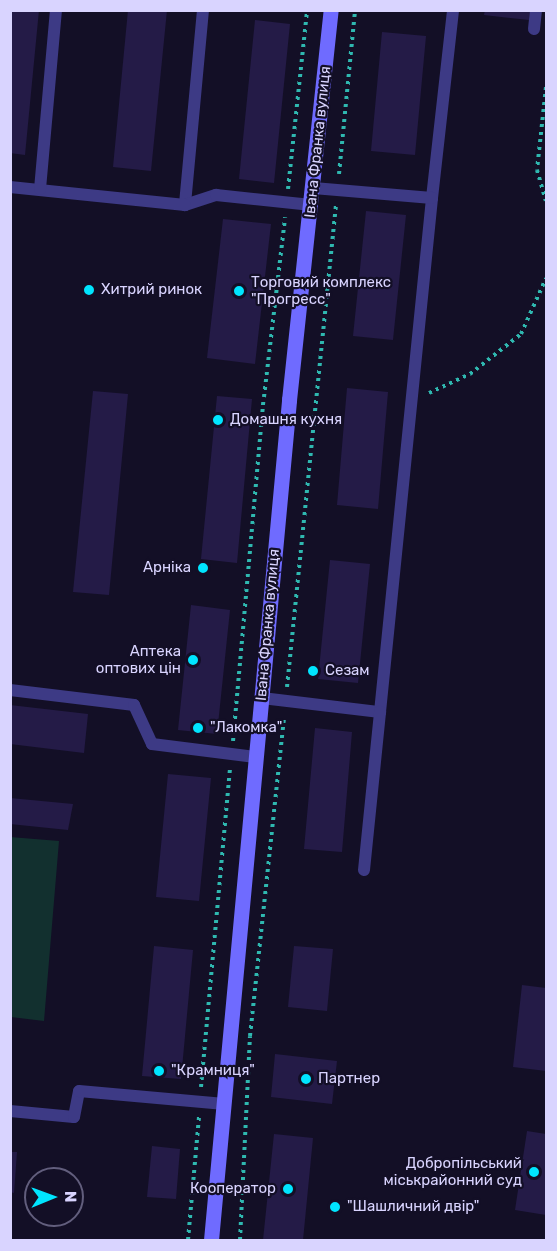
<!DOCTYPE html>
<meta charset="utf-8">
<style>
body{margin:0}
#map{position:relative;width:557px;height:1251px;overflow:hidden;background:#130f26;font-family:Rubik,sans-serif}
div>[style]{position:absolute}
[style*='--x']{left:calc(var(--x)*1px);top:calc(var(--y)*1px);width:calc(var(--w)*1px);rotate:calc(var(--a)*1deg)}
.green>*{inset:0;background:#12302f}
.building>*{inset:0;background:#241b47}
.path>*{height:4px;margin-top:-2px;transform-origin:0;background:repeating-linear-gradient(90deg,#2fb8b0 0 3px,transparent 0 7.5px)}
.lane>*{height:12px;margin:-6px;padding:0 6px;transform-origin:6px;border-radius:6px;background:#3d3a85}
.secondary>*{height:15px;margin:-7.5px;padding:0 7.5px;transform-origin:7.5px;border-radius:7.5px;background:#6f6bff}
.dots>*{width:16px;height:16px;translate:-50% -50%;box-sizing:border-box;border:3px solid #130f26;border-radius:50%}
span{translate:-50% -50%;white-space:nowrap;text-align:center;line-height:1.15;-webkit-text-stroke:4.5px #130f26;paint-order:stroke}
.street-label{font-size:15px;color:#d9d4ff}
.poi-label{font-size:15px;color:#d9d4ff}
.left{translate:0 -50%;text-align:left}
.right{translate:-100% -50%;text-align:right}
.frame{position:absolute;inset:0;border:12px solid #d9d4ff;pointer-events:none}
.north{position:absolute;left:24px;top:1167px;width:60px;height:60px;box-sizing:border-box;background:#130f26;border:2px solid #625e7d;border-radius:50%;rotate:89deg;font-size:16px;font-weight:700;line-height:24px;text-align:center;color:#d9d4ff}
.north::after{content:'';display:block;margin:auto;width:21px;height:27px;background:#00e5ff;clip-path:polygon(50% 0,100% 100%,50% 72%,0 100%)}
</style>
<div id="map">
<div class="green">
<div style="clip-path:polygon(10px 837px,59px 841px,44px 1021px,11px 1017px)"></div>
</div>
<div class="building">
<div style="clip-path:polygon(10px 10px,39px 10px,25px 155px,10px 153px)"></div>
<div style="clip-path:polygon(128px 10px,167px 10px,151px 171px,113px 167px)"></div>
<div style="clip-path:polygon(485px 10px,530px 10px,529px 20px,484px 15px)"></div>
<div style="clip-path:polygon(255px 20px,290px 24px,274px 183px,239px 179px)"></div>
<div style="clip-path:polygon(382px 32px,426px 36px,415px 155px,371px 151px)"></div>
<div style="clip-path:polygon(366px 211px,406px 215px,393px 340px,353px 336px)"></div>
<div style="clip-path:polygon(223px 219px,271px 224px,255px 364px,207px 358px)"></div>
<div style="clip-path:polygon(347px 388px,388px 392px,378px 509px,337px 505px)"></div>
<div style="clip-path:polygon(93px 391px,128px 394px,109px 595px,73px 592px)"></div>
<div style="clip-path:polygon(217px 396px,252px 399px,237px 563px,201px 559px)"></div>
<div style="clip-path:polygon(330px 560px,370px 564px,358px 683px,318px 679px)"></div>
<div style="clip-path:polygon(191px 605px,230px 610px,217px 734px,178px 730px)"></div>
<div style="clip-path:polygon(10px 705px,88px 714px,84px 753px,10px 744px)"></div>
<div style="clip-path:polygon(315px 728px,352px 732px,342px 852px,304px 849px)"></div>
<div style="clip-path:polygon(168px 774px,211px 778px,199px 901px,156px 897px)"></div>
<div style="clip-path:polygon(10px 798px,73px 804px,68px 830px,10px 824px)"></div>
<div style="clip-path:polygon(154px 946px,193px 950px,181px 1079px,142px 1076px)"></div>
<div style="clip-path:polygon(294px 946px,333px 949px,327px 1011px,288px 1007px)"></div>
<div style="clip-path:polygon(522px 985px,546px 988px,546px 1071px,513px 1067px)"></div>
<div style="clip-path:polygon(275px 1054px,337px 1061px,332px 1104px,271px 1097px)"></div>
<div style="clip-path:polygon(527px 1131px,546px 1134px,546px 1215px,515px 1210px)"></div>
<div style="clip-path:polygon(274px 1134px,313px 1138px,303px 1240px,263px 1240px)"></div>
<div style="clip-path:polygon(152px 1146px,180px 1149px,176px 1199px,147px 1197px)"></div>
<div style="clip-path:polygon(10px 1152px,17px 1152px,14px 1193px,10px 1192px)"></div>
</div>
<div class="path">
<div style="--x:546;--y:87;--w:83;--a:96.2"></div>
<div style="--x:537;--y:170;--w:32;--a:74"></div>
<div style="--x:339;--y:174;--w:165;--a:-84.4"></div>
<div style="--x:288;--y:189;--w:180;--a:-83.9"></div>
<div style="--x:429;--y:393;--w:45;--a:-24.9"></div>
<div style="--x:470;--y:374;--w:65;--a:-38.1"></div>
<div style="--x:521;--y:334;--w:61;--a:-65.9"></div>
<div style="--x:287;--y:687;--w:484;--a:-84.2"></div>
<div style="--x:233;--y:741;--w:345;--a:-84.9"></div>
<div style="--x:264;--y:397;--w:181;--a:-83.3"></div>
<div style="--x:201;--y:1087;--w:319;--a:-84.8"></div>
<div style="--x:188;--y:1240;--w:124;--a:-84.9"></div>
<div style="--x:240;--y:1240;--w:204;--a:-87.2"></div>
<div style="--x:250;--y:1036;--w:322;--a:-83.9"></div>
</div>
<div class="lane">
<div style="--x:203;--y:10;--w:196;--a:95.3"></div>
<div style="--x:185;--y:205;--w:33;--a:-18"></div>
<div style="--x:216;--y:195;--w:96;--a:6"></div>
<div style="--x:534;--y:29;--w:19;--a:-84"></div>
<div style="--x:10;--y:187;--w:176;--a:5.9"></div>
<div style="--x:40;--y:189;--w:180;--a:-84.9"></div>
<div style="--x:432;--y:198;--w:189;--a:-83.6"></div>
<div style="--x:10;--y:690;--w:125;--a:6.9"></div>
<div style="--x:134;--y:705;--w:43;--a:65.2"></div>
<div style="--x:152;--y:744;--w:104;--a:7.2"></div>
<div style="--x:262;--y:698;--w:119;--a:6.8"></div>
<div style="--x:380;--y:712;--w:517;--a:-84.22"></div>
<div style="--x:432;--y:198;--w:119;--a:-175.2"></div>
<div style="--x:364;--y:870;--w:159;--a:-84.2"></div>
<div style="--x:10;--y:1111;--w:64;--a:5.4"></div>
<div style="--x:74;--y:1117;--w:26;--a:-79"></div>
<div style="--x:79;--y:1091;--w:146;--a:5.1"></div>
</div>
<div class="secondary">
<div style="--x:211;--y:1240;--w:844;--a:-84.69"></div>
<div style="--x:289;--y:400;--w:392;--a:-83.9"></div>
</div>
<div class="dots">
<div style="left:89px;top:290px;background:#00e5ff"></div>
<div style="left:239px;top:291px;background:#00e5ff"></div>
<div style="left:218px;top:420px;background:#00e5ff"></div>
<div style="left:203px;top:568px;background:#00e5ff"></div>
<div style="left:193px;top:660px;background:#00e5ff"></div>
<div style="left:313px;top:671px;background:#00e5ff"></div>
<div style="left:198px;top:728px;background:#00e5ff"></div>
<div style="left:159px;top:1071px;background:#00e5ff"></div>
<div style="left:306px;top:1079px;background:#00e5ff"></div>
<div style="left:534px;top:1172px;background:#00e5ff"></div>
<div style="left:288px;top:1189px;background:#00e5ff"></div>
<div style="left:335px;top:1207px;background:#00e5ff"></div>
</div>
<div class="street-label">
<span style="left:318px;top:142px;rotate:-84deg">Івана Франка вулиця</span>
<span style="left:268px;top:625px;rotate:-85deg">Івана Франка вулиця</span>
</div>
<div class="poi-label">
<span class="left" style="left:251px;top:291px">Торговий комплекс<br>"Прогресс"</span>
<span class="left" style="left:101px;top:290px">Хитрий ринок</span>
<span class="left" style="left:230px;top:420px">Домашня кухня</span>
<span class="right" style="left:191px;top:568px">Арніка</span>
<span class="right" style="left:181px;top:660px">Аптека<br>оптових цін</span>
<span class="left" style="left:325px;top:671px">Сезам</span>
<span class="left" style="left:210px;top:728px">"Лакомка"</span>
<span class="left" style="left:171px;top:1071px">"Крамниця"</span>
<span class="left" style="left:318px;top:1079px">Партнер</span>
<span class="right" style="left:522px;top:1172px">Добропільський<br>міськрайонний суд</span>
<span class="right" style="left:276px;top:1189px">Кооператор</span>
<span class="left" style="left:347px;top:1207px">"Шашличний двір"</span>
</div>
<div class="frame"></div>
<div class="north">N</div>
</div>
